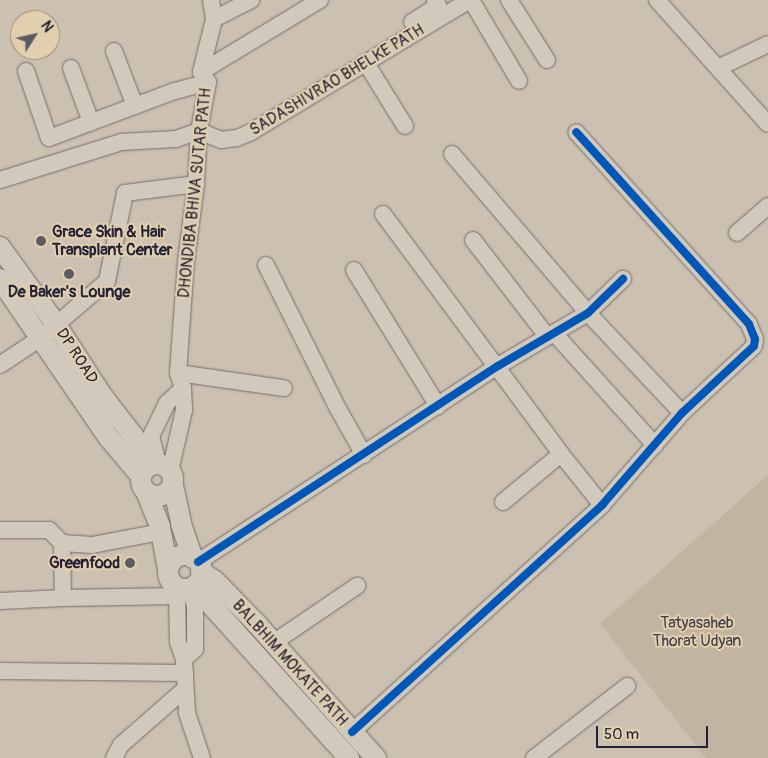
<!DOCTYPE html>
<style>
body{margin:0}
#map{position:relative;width:768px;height:758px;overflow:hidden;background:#ccc1b1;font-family:Pangolin,sans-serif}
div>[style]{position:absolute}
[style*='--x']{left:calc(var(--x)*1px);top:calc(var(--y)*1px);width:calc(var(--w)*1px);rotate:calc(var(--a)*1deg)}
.green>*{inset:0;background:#c1b4a1}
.roads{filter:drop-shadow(0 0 1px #736e6c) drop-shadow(0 0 1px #736e6c)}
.minor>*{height:16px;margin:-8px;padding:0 8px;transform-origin:8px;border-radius:8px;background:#d0c9bc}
.major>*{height:20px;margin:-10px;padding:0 10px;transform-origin:10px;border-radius:10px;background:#d0c9bc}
.major>.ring{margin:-10px;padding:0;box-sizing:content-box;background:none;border:20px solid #d0c9bc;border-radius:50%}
.cycleway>*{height:8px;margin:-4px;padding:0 4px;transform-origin:4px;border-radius:4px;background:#0057b8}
.dots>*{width:14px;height:14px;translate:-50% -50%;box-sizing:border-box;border:2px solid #e2cfad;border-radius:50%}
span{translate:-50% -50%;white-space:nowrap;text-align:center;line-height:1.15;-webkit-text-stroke:4px #e2cfad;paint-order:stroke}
.street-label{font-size:16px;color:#22223b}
.poi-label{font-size:16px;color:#22223b;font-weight:700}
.left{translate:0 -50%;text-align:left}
.right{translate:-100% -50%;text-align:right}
.park-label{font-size:16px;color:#403d4d}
.north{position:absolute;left:10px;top:10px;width:50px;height:50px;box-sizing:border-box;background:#e2cfad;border:1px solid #958a7f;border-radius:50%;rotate:55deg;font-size:14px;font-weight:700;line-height:20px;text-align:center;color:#22223b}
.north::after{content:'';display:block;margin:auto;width:18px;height:22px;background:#5e5a64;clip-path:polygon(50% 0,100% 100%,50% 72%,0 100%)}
.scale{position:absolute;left:596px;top:726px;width:112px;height:22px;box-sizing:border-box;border:2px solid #22223b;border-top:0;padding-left:6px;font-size:15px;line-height:18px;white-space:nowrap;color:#22223b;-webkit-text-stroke:4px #e2cfad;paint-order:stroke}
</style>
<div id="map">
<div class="green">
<div style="clip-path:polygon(768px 475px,768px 758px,706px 758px,600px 624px)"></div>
</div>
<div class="roads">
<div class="minor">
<div style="--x:471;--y:0;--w:94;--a:59.3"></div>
<div style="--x:509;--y:0;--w:71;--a:57.7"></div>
<div style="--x:657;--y:0;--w:166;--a:48.2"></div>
<div style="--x:214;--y:19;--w:42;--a:-27.2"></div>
<div style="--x:412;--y:22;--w:31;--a:-32"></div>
<div style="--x:438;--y:6;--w:7;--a:-117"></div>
<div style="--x:114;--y:51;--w:59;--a:69.1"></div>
<div style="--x:366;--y:63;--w:74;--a:58.2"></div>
<div style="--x:71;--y:68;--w:58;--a:69.7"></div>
<div style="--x:718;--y:68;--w:55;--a:-25.6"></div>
<div style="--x:26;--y:71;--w:71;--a:71.1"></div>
<div style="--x:49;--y:138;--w:134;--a:-20.5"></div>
<div style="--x:175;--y:91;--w:34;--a:-15"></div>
<div style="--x:201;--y:72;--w:139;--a:-31.2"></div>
<div style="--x:452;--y:154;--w:209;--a:49.5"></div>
<div style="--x:588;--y:313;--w:137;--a:46.8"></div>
<div style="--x:0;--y:180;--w:127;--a:-17.4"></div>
<div style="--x:121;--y:142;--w:55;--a:-3.1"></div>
<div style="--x:176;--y:139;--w:24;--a:-19"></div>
<div style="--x:199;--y:131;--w:24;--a:22"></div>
<div style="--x:221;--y:140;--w:16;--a:-7"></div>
<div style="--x:237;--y:138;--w:15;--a:-23"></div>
<div style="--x:251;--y:132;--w:256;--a:-31.1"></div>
<div style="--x:383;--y:214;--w:299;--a:53.4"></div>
<div style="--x:561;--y:454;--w:65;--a:51.2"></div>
<div style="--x:737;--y:233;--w:41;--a:-41.1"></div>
<div style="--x:473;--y:240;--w:121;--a:52.4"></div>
<div style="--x:266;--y:265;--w:159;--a:63.4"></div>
<div style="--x:337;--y:407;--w:55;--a:60.6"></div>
<div style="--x:354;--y:270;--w:160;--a:58.3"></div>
<div style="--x:554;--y:333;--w:151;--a:48"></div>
<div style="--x:0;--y:365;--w:50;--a:-33.7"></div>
<div style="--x:42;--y:337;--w:86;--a:-40.7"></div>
<div style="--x:107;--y:281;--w:90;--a:-78.4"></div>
<div style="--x:125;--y:193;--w:72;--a:-7.2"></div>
<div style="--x:178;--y:373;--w:107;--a:8.1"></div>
<div style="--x:183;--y:388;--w:16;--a:-108"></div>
<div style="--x:178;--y:373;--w:111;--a:-85.9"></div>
<div style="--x:186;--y:262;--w:79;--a:-82.7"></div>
<div style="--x:196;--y:184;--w:53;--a:-86.8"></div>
<div style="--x:199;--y:131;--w:50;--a:-79.6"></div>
<div style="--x:208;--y:82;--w:12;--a:-125"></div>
<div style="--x:201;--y:72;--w:55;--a:-76.2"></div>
<div style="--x:214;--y:19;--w:19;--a:-99"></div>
<div style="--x:158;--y:464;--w:29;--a:-104"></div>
<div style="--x:151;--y:436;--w:37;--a:-64"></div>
<div style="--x:167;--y:403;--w:22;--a:-43"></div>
<div style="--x:183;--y:388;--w:22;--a:87"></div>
<div style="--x:184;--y:410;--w:63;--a:102.9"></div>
<div style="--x:503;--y:502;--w:75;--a:-39.6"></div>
<div style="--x:0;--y:530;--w:49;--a:0"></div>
<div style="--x:49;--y:530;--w:18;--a:45"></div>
<div style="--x:62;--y:543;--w:55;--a:89"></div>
<div style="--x:63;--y:598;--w:115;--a:-1"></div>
<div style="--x:62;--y:543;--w:30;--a:4"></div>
<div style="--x:92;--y:545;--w:70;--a:-10.7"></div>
<div style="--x:198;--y:562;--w:358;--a:-33.2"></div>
<div style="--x:498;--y:366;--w:104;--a:-30.5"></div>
<div style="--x:588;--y:313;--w:49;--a:-44.2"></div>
<div style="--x:177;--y:587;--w:55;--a:89"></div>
<div style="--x:178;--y:642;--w:18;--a:71"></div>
<div style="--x:184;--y:659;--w:54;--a:86.8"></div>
<div style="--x:187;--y:713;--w:47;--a:71.6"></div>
<div style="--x:0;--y:601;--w:63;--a:-2.7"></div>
<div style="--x:273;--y:643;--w:102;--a:-34.2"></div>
<div style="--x:184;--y:659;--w:15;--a:-42"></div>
<div style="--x:195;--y:649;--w:43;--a:-90"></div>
<div style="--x:195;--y:606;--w:19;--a:-106"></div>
<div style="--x:0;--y:671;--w:185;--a:0.6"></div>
<div style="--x:352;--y:732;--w:338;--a:-42.2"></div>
<div style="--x:602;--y:505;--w:122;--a:-49"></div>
<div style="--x:682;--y:413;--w:98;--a:-42.9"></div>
<div style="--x:754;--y:346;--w:7;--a:-82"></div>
<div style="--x:755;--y:339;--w:16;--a:-112"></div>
<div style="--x:749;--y:324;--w:258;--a:-132"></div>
<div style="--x:114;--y:758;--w:15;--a:-62"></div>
<div style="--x:121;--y:745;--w:85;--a:-41.2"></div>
<div style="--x:534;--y:758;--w:118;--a:-37.7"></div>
</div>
<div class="major">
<div style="--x:0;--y:247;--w:90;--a:54"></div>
<div style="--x:53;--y:320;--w:92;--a:57"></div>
<div style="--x:103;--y:397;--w:85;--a:52.2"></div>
<div style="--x:0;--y:279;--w:193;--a:55.6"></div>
<div style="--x:109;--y:438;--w:50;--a:49.9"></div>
<div class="ring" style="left:141px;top:464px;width:12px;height:12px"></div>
<div style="--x:173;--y:485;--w:40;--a:78"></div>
<div style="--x:181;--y:524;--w:36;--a:71"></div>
<div style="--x:147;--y:494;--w:35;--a:68"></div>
<div style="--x:160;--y:527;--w:43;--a:79.2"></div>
<div class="ring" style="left:168px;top:555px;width:14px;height:14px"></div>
<div style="--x:201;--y:572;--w:17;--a:33"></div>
<div style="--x:215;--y:581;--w:59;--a:45.7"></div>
<div style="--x:256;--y:623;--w:181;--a:48.4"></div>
<div style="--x:194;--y:586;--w:232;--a:48"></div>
</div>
</div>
<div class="cycleway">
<div style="--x:198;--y:562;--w:358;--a:-33.2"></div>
<div style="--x:498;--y:366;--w:104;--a:-30.5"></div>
<div style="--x:588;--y:313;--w:49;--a:-44.2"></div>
<div style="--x:352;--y:732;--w:338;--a:-42.2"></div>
<div style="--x:602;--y:505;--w:122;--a:-49"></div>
<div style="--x:682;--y:413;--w:98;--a:-42.9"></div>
<div style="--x:754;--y:346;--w:7;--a:-82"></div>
<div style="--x:755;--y:339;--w:16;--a:-112"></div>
<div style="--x:749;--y:324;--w:258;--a:-132"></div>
</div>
<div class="dots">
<div style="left:41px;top:241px;background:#5e5a64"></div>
<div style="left:69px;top:274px;background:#5e5a64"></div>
<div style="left:130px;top:563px;background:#5e5a64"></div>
</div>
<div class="street-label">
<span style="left:337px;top:80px;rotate:-31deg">SADASHIVRAO BHELKE PATH</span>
<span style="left:195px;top:193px;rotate:-84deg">DHONDIBA BHIVA SUTAR PATH</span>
<span style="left:77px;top:356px;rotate:57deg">DP ROAD</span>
<span style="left:290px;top:663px;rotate:48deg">BALBHIM MOKATE PATH</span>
</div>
<div class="poi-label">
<span class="left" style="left:52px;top:241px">Grace Skin &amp; Hair<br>Transplant Center</span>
<span style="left:69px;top:292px">De Baker's Lounge</span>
<span class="right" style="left:120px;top:563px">Greenfood</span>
</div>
<div class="park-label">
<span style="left:697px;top:632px">Tatyasaheb<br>Thorat Udyan</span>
</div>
<div class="north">N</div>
<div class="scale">50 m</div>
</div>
